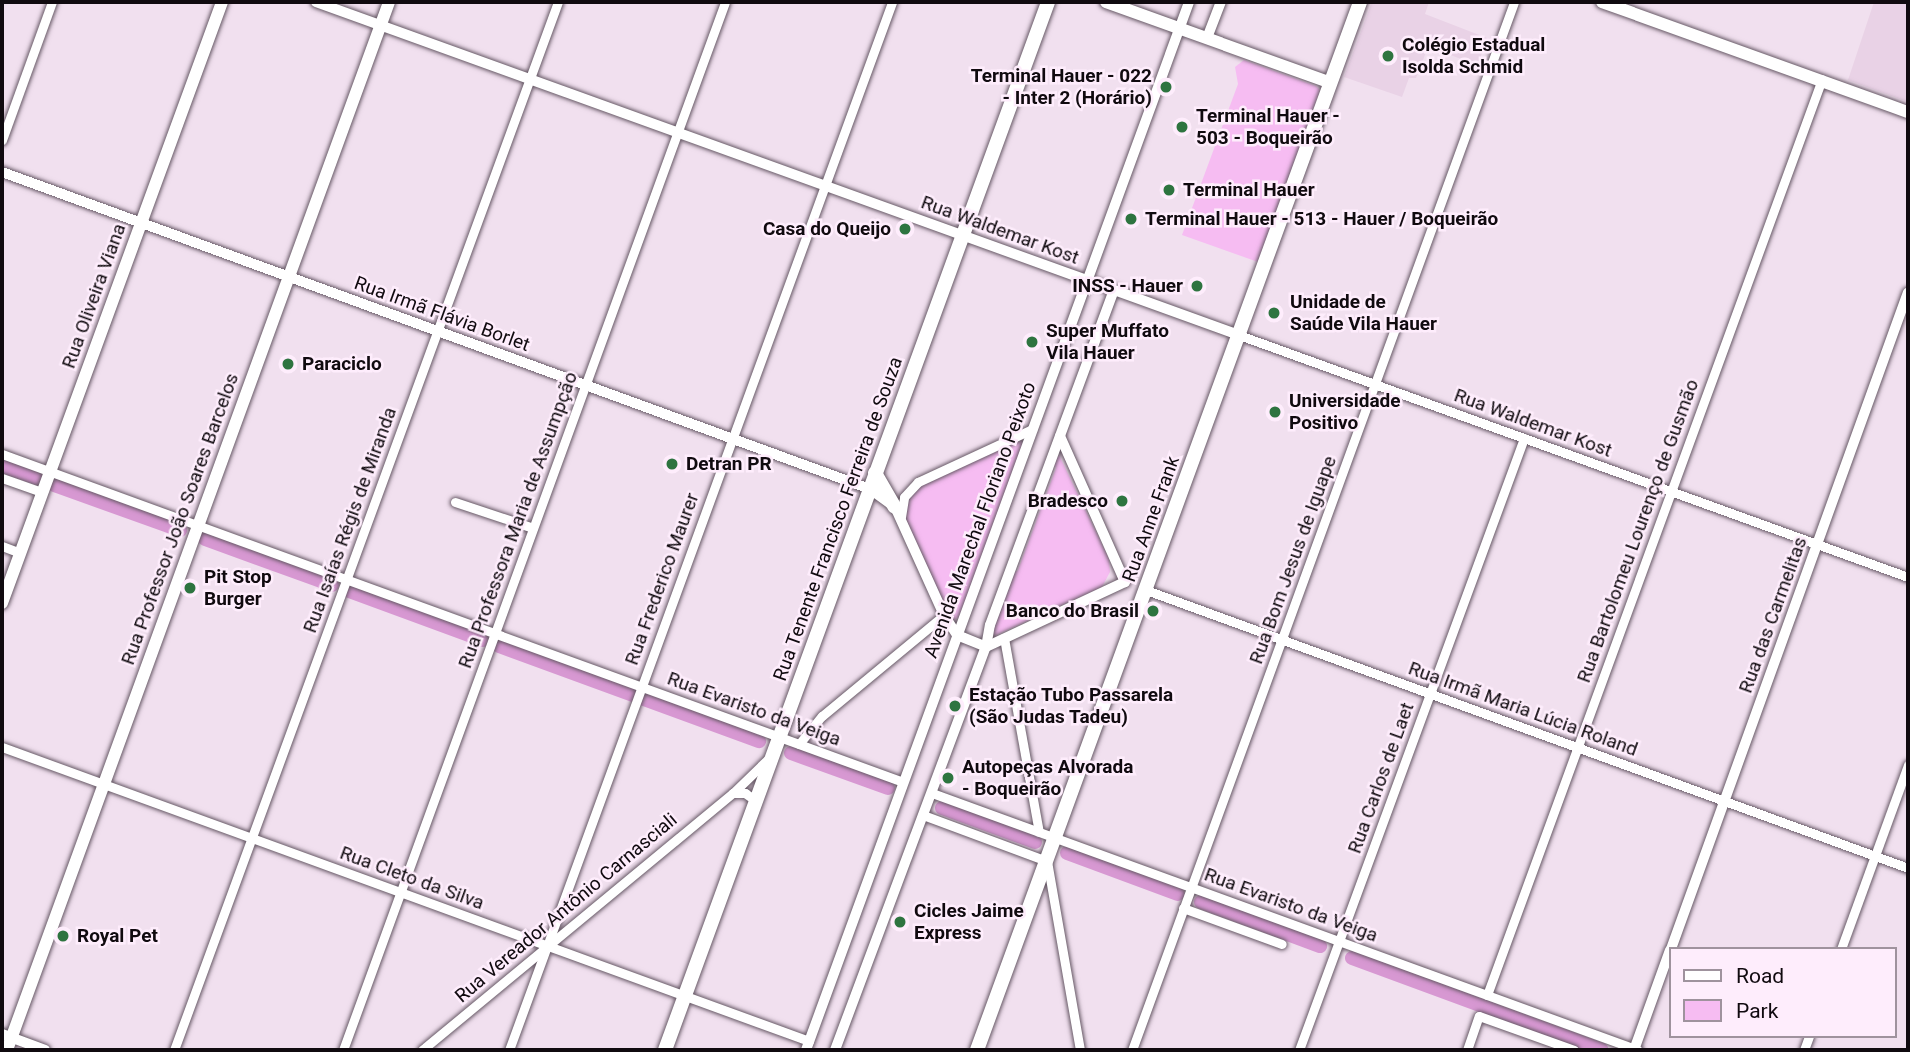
<!DOCTYPE html>
<meta charset="utf-8">
<style>
body{margin:0}
#map{position:relative;width:1910px;height:1052px;overflow:hidden;background:#f1e0ef;font-family:Roboto,sans-serif}
div>[style]{position:absolute}
[style*='--x']{left:calc(var(--x)*1px);top:calc(var(--y)*1px);width:calc(var(--w)*1px);rotate:calc(var(--a)*1deg)}
.built>*{inset:0;background:#e9d2e6}
.green>*{inset:0;background:#f6bcf2}
.river>*{height:14px;margin:-7px;padding:0 7px;transform-origin:7px;border-radius:7px;background:#d798d2}
.roads{filter:drop-shadow(0 0 2px #665865) drop-shadow(0 0 2px #665865)}
.minor>*{height:9px;margin:-4.5px;padding:0 4.5px;transform-origin:4.5px;border-radius:4.5px;background:#fff}
.tertiary>*{height:10px;margin:-5px;padding:0 5px;transform-origin:5px;border-radius:5px;background:#fff}
.secondary>*{height:12px;margin:-6px;padding:0 6px;transform-origin:6px;border-radius:6px;background:#fff}
.primary>*{height:14px;margin:-7px;padding:0 7px;transform-origin:7px;border-radius:7px;background:#fff}
.dots>*{width:19px;height:19px;translate:-50% -50%;box-sizing:border-box;border:4px solid #feedfc;border-radius:50%}
span{translate:-50% -50%;white-space:nowrap;text-align:center;line-height:1.15;-webkit-text-stroke:5px #feedfc;paint-order:stroke}
.poi-label{font-size:19px;color:#100a0f;font-weight:700}
.left{translate:0 -50%;text-align:left}
.right{translate:-100% -50%;text-align:right}
.street-label{font-size:19px;color:#100a0f}
.frame{position:absolute;inset:0;border:4px solid #100a0f;pointer-events:none}
.legend{position:absolute;left:1669px;top:947px;width:228px;height:91px;box-sizing:border-box;background:#feedfc;border:2px solid #9f929d;margin:0;padding:9px 12px;list-style:none;font-size:21px;color:#100a0f}
.legend li{display:flex;align-items:center;gap:14px;height:35px}
.legend b{width:35px;border:2px solid #9f929d}
</style>
<div id="map">
<div class="built">
<div style="clip-path:polygon(1372px 2px,1429px 2px,1425px 14px,1487px 38px,1478px 65px,1428px 47px,1416px 78px,1409px 78px,1402px 97px,1344px 77px)"></div>
<div style="clip-path:polygon(1874px 2px,1908px 2px,1908px 102px,1848px 80px)"></div>
</div>
<div class="green">
<div style="clip-path:polygon(1244px 60px,1316px 86px,1320px 90px,1258px 262px,1182px 235px,1238px 84px,1235px 67px)"></div>
<div style="clip-path:polygon(1021px 440px,1023px 443px,959px 617px,954px 620px,945px 607px,905px 521px,906px 501px,917px 487px)"></div>
<div style="clip-path:polygon(1059px 455px,1109px 559px,1110px 572px,1102px 587px,994px 636px,994px 629px,1014px 573px,1018px 570px,1056px 468px,1054px 463px)"></div>
</div>
<div class="river">
<div style="--x:2;--y:466;--w:39;--a:19"></div>
<div style="--x:54;--y:485;--w:134;--a:19.7"></div>
<div style="--x:205;--y:539;--w:135;--a:19.9"></div>
<div style="--x:349;--y:591;--w:142;--a:20.2"></div>
<div style="--x:499;--y:646;--w:277;--a:20.1"></div>
<div style="--x:791;--y:753;--w:103;--a:19.8"></div>
<div style="--x:942;--y:808;--w:99;--a:20.1"></div>
<div style="--x:1067;--y:853;--w:118;--a:20.3"></div>
<div style="--x:1201;--y:902;--w:127;--a:20.3"></div>
<div style="--x:1352;--y:958;--w:266;--a:20.2"></div>
</div>
<div class="roads">
<div class="minor">
<div style="--x:2;--y:140;--w:147;--a:-70.1"></div>
<div style="--x:1239;--y:335;--w:711;--a:19.89"></div>
<div style="--x:2;--y:454;--w:959;--a:20"></div>
<div style="--x:2;--y:478;--w:42;--a:19.3"></div>
<div style="--x:455;--y:502;--w:82;--a:18.4"></div>
<div style="--x:901;--y:517;--w:20;--a:-81"></div>
<div style="--x:904;--y:497;--w:21;--a:-47"></div>
<div style="--x:918;--y:482;--w:126;--a:-24.9"></div>
<div style="--x:2;--y:546;--w:19;--a:21"></div>
<div style="--x:1146;--y:590;--w:811;--a:20.04"></div>
<div style="--x:1004;--y:638;--w:197;--a:79.8"></div>
<div style="--x:799;--y:744;--w:36;--a:-51"></div>
<div style="--x:822;--y:716;--w:158;--a:-39.6"></div>
<div style="--x:2;--y:747;--w:859;--a:20.02"></div>
<div style="--x:733;--y:793;--w:12;--a:0"></div>
<div style="--x:745;--y:793;--w:14;--a:36"></div>
<div style="--x:932;--y:793;--w:751;--a:20"></div>
<div style="--x:923;--y:815;--w:132;--a:20.4"></div>
<div style="--x:1047;--y:861;--w:192;--a:80.1"></div>
<div style="--x:1183;--y:908;--w:105;--a:20"></div>
<div style="--x:1841;--y:949;--w:196;--a:-70"></div>
<div style="--x:1487;--y:995;--w:975;--a:-69.91"></div>
<div style="--x:174;--y:1050;--w:1116;--a:-69.88"></div>
<div style="--x:343;--y:1050;--w:1115;--a:-69.97"></div>
<div style="--x:422;--y:1050;--w:403;--a:-39.6"></div>
<div style="--x:733;--y:793;--w:50;--a:-44.2"></div>
<div style="--x:509;--y:1050;--w:1116;--a:-69.92"></div>
<div style="--x:1132;--y:1050;--w:1115;--a:-69.97"></div>
<div style="--x:1299;--y:1050;--w:652;--a:-69.81"></div>
<div style="--x:1467;--y:1050;--w:36;--a:-71"></div>
<div style="--x:1479;--y:1016;--w:101;--a:19.7"></div>
<div style="--x:1804;--y:1050;--w:15;--a:-70"></div>
</div>
<div class="tertiary">
<div style="--x:316;--y:2;--w:981;--a:19.84"></div>
<div style="--x:1207;--y:38;--w:39;--a:-69"></div>
<div style="--x:2;--y:172;--w:924;--a:20.06"></div>
<div style="--x:870;--y:489;--w:31;--a:36"></div>
<div style="--x:895;--y:507;--w:119;--a:65.6"></div>
<div style="--x:944;--y:615;--w:24;--a:57"></div>
<div style="--x:957;--y:635;--w:31;--a:22"></div>
<div style="--x:986;--y:647;--w:153;--a:-25.1"></div>
<div style="--x:1060;--y:436;--w:160;--a:66"></div>
<div style="--x:1671;--y:949;--w:698;--a:-70.16"></div>
<div style="--x:2;--y:1034;--w:46;--a:20.4"></div>
<div style="--x:806;--y:1050;--w:1116;--a:-69.92"></div>
<div style="--x:835;--y:1050;--w:430;--a:-69.5"></div>
<div style="--x:986;--y:647;--w:22;--a:-80"></div>
<div style="--x:990;--y:625;--w:357;--a:-69.7"></div>
<div style="--x:1634;--y:1050;--w:106;--a:-70.2"></div>
</div>
<div class="secondary">
<div style="--x:1106;--y:2;--w:239;--a:19.8"></div>
<div style="--x:1602;--y:2;--w:325;--a:19.8"></div>
<div style="--x:2;--y:603;--w:640;--a:-69.89"></div>
<div style="--x:7;--y:1050;--w:1115;--a:-69.97"></div>
</div>
<div class="primary">
<div style="--x:875;--y:473;--w:39;--a:60"></div>
<div style="--x:665;--y:1050;--w:1116;--a:-69.92"></div>
<div style="--x:977;--y:1050;--w:1116;--a:-69.92"></div>
</div>
</div>
<div class="dots">
<div style="left:1388px;top:56px;background:#2e7440"></div>
<div style="left:1166px;top:87px;background:#2e7440"></div>
<div style="left:1182px;top:127px;background:#2e7440"></div>
<div style="left:1169px;top:190px;background:#2e7440"></div>
<div style="left:1131px;top:219px;background:#2e7440"></div>
<div style="left:905px;top:229px;background:#2e7440"></div>
<div style="left:1197px;top:286px;background:#2e7440"></div>
<div style="left:1274px;top:313px;background:#2e7440"></div>
<div style="left:1032px;top:342px;background:#2e7440"></div>
<div style="left:288px;top:364px;background:#2e7440"></div>
<div style="left:1275px;top:412px;background:#2e7440"></div>
<div style="left:672px;top:464px;background:#2e7440"></div>
<div style="left:1122px;top:501px;background:#2e7440"></div>
<div style="left:190px;top:588px;background:#2e7440"></div>
<div style="left:1153px;top:611px;background:#2e7440"></div>
<div style="left:955px;top:706px;background:#2e7440"></div>
<div style="left:948px;top:778px;background:#2e7440"></div>
<div style="left:900px;top:922px;background:#2e7440"></div>
<div style="left:63px;top:936px;background:#2e7440"></div>
</div>
<div class="poi-label">
<span class="left" style="left:1402px;top:56px">Colégio Estadual<br>Isolda Schmid</span>
<span class="right" style="left:1152px;top:87px">Terminal Hauer - 022<br>- Inter 2 (Horário)</span>
<span class="left" style="left:1196px;top:127px">Terminal Hauer -<br>503 - Boqueirão</span>
<span class="left" style="left:1183px;top:190px">Terminal Hauer</span>
<span class="left" style="left:1145px;top:219px">Terminal Hauer - 513 - Hauer / Boqueirão</span>
<span class="right" style="left:891px;top:229px">Casa do Queijo</span>
<span class="right" style="left:1183px;top:286px">INSS - Hauer</span>
<span class="left" style="left:1290px;top:313px">Unidade de<br>Saúde Vila Hauer</span>
<span class="left" style="left:1046px;top:342px">Super Muffato<br>Vila Hauer</span>
<span class="left" style="left:302px;top:364px">Paraciclo</span>
<span class="left" style="left:1289px;top:412px">Universidade<br>Positivo</span>
<span class="left" style="left:686px;top:464px">Detran PR</span>
<span class="right" style="left:1108px;top:501px">Bradesco</span>
<span class="left" style="left:204px;top:588px">Pit Stop<br>Burger</span>
<span class="right" style="left:1139px;top:611px">Banco do Brasil</span>
<span class="left" style="left:969px;top:706px">Estação Tubo Passarela<br>(São Judas Tadeu)</span>
<span class="left" style="left:962px;top:778px">Autopeças Alvorada<br>- Boqueirão</span>
<span class="left" style="left:914px;top:922px">Cicles Jaime<br>Express</span>
<span class="left" style="left:77px;top:936px">Royal Pet</span>
</div>
<div class="street-label">
<span style="left:1000px;top:230px;rotate:20deg">Rua Waldemar Kost</span>
<span style="left:94px;top:296px;rotate:-70deg">Rua Oliveira Viana</span>
<span style="left:442px;top:314px;rotate:20deg">Rua Irmã Flávia Borlet</span>
<span style="left:1533px;top:423px;rotate:20deg">Rua Waldemar Kost</span>
<span style="left:180px;top:519px;rotate:-70deg">Rua Professor João Soares Barcelos</span>
<span style="left:838px;top:519px;rotate:-70deg">Rua Tenente Francisco Ferreira de Souza</span>
<span style="left:1151px;top:519px;rotate:-70deg">Rua Anne Frank</span>
<span style="left:350px;top:520px;rotate:-70deg">Rua Isaías Régis de Miranda</span>
<span style="left:518px;top:520px;rotate:-70deg">Rua Professora Maria de Assumpção</span>
<span style="left:980px;top:520px;rotate:-70deg">Avenida Marechal Floriano Peixoto</span>
<span style="left:1638px;top:531px;rotate:-70deg">Rua Bartolomeu Lourenço de Gusmão</span>
<span style="left:1293px;top:560px;rotate:-70deg">Rua Bom Jesus de Iguape</span>
<span style="left:662px;top:579px;rotate:-70deg">Rua Frederico Maurer</span>
<span style="left:1773px;top:615px;rotate:-70deg">Rua das Carmelitas</span>
<span style="left:754px;top:709px;rotate:20deg">Rua Evaristo da Veiga</span>
<span style="left:1523px;top:709px;rotate:20deg">Rua Irmã Maria Lúcia Roland</span>
<span style="left:1381px;top:778px;rotate:-70deg">Rua Carlos de Laet</span>
<span style="left:412px;top:878px;rotate:20deg">Rua Cleto da Silva</span>
<span style="left:1291px;top:905px;rotate:20deg">Rua Evaristo da Veiga</span>
<span style="left:566px;top:908px;rotate:-40deg">Rua Vereador Antônio Carnasciali</span>
</div>
<div class="frame"></div>
<ul class="legend">
<li><b style="height:9px;background:#fff"></b>Road</li>
<li><b style="height:19px;background:#f6bcf2"></b>Park</li>
</ul>
</div>
